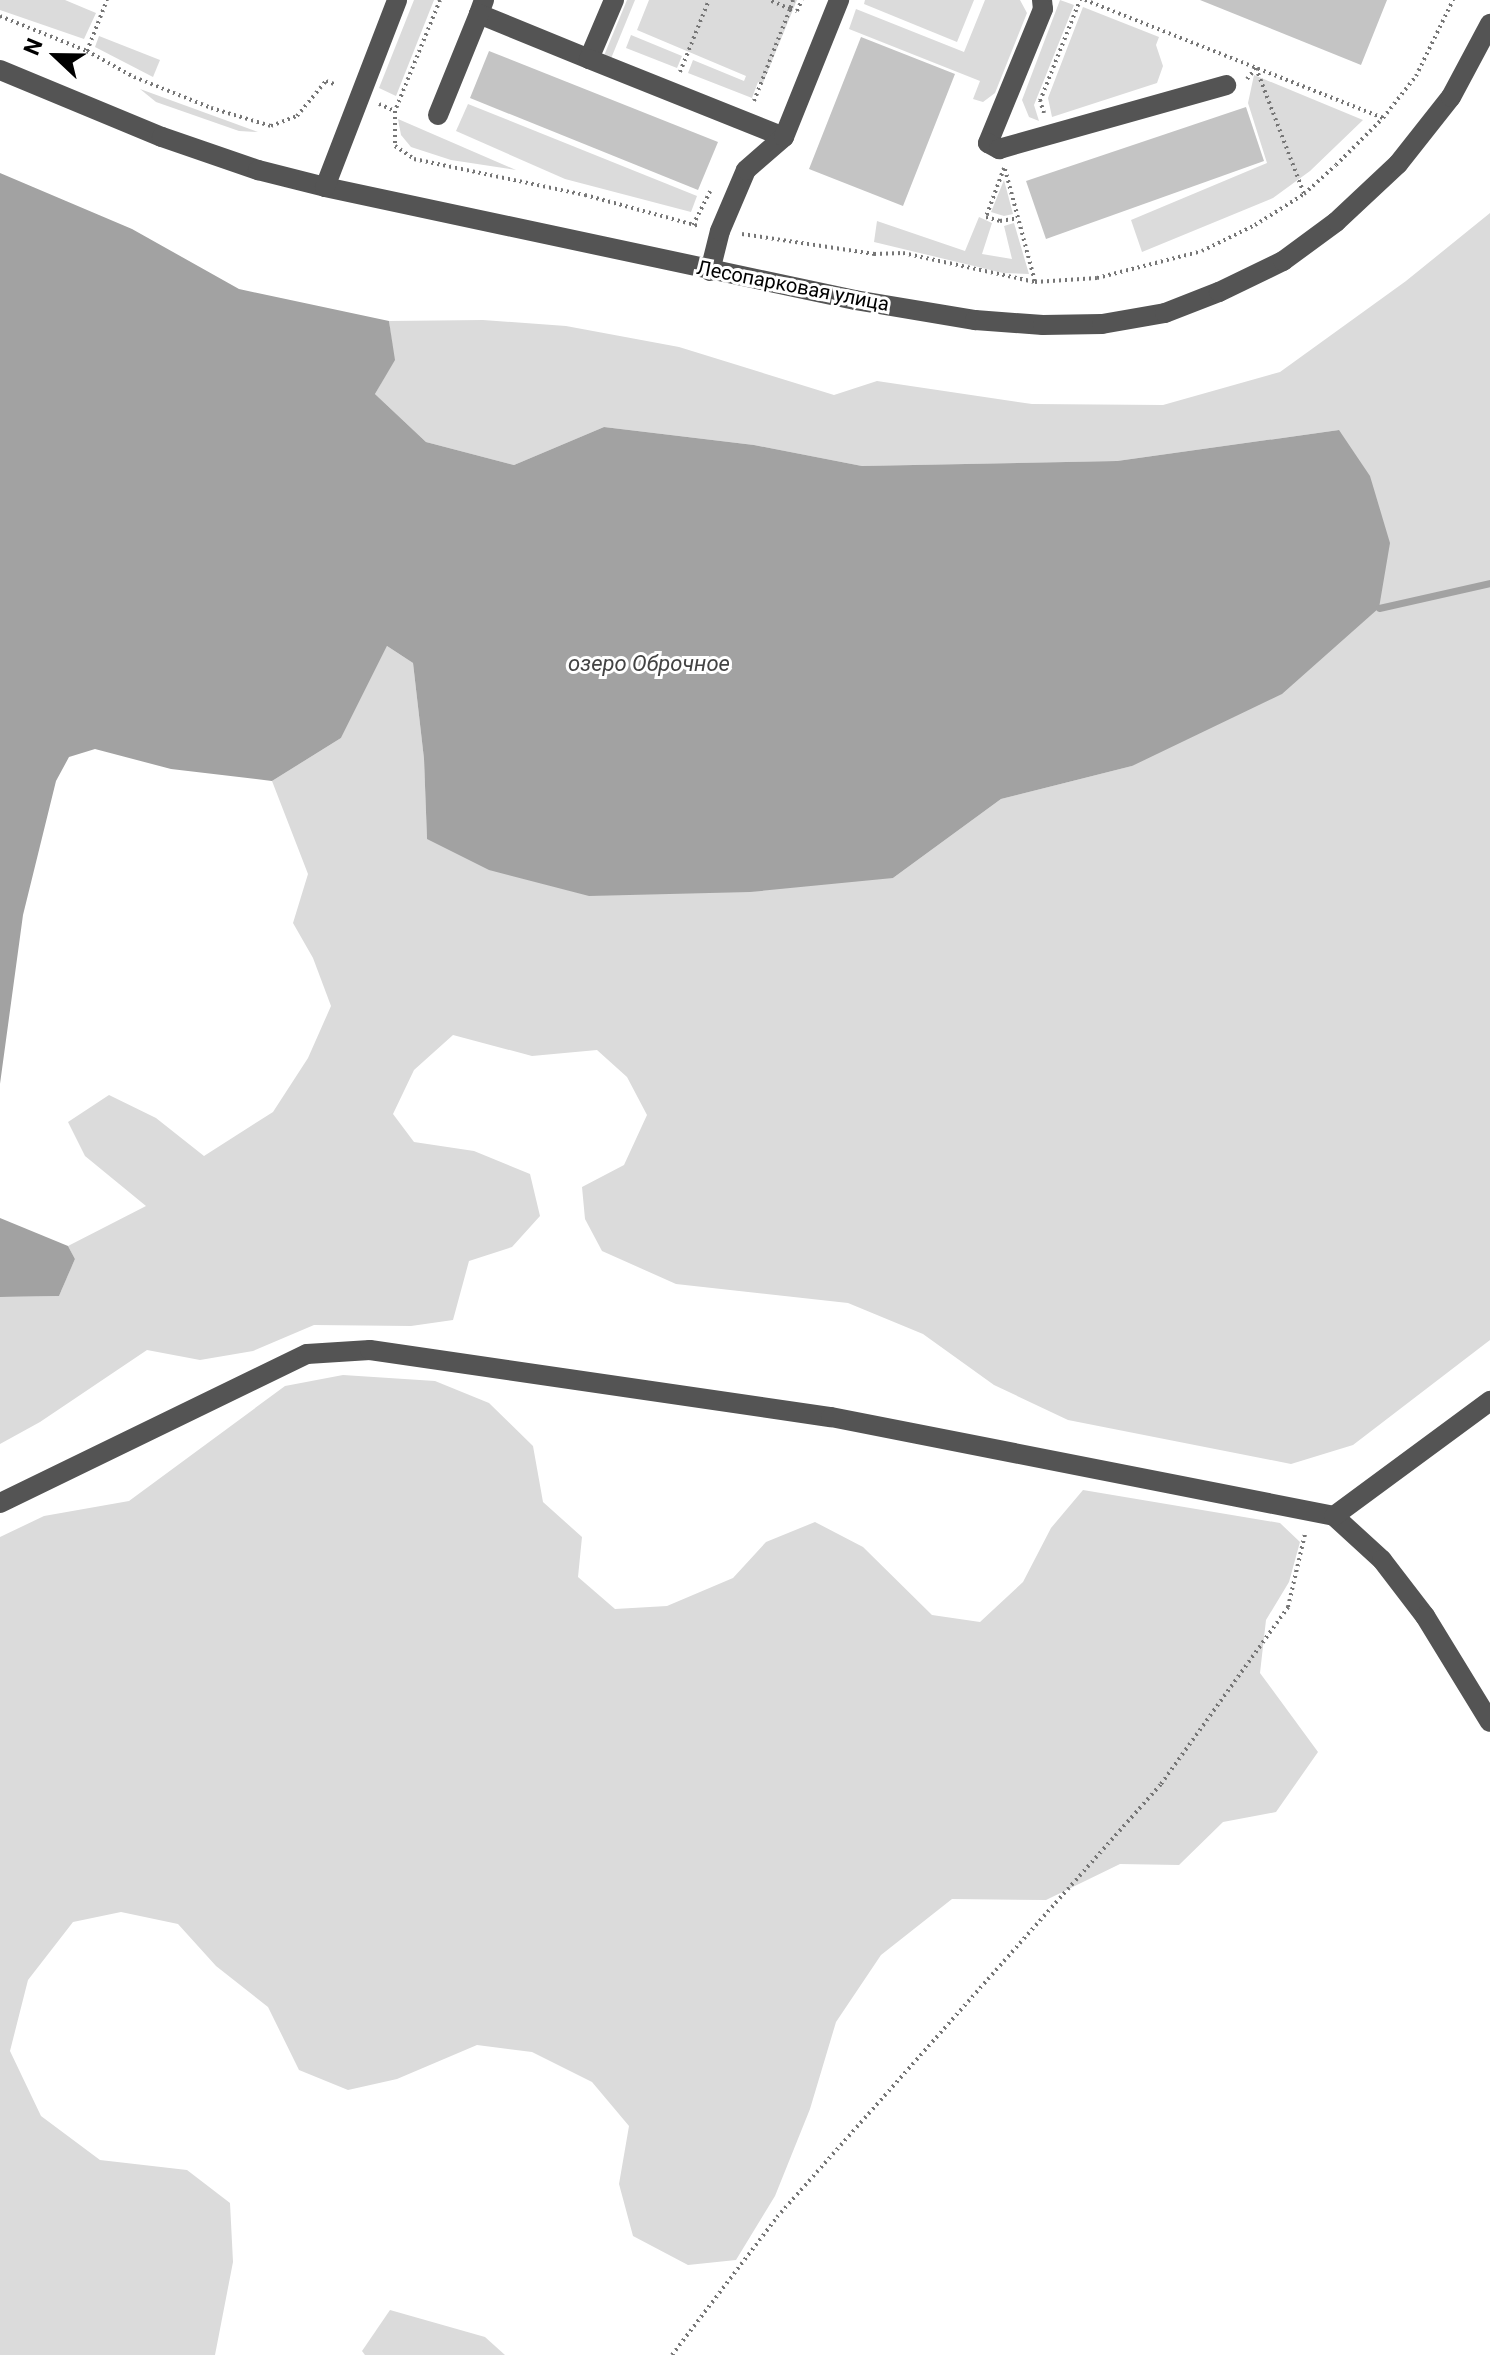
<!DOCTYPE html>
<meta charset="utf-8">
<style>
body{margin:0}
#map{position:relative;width:1490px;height:2355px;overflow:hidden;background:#fff;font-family:Roboto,sans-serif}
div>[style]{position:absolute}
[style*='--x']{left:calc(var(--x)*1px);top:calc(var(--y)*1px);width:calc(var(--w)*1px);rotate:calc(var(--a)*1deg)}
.green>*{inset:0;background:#dbdbdb}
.water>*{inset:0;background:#a2a2a2}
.stream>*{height:7px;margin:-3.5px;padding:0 3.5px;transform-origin:3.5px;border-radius:3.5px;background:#a2a2a2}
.building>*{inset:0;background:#c4c4c4}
.path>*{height:4px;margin-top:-2px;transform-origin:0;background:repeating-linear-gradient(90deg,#767676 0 2px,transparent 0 6px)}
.minor>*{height:20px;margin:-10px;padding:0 10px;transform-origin:10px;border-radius:10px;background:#545454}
span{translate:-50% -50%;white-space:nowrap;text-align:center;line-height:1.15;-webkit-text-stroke:6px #fff;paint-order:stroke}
.street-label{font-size:20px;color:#000}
.water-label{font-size:22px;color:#434343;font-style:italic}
.north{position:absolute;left:16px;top:16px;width:80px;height:80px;-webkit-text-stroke:6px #fff;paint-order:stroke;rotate:292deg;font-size:22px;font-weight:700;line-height:32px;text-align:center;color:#000}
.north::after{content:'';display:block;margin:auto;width:28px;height:36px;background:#000;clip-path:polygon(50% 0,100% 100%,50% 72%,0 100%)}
</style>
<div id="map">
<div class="green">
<div style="clip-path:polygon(0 0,65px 0,96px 13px,84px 39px,0 10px)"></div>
<div style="clip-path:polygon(414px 0,434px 0,396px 96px,379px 88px)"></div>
<div style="clip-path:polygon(627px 0,635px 0,610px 61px,603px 58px)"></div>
<div style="clip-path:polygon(649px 0,797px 0,763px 83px,758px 82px,752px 98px,688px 73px,693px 60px,744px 81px,746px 76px,637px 30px)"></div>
<div style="clip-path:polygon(865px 0,974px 0,957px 42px,864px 4px)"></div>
<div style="clip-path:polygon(985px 0,1020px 0,1027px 13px,995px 93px,983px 102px,973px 99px,980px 81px,849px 29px,856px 9px,964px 52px)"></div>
<div style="clip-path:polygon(1060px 0,1074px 5px,1034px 105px,1039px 121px,1029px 117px,1022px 100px)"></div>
<div style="clip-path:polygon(1083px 7px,1159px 37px,1156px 45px,1163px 66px,1157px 83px,1052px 117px,1048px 98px)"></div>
<div style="clip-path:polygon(631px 35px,682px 56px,677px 68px,626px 48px)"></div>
<div style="clip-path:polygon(99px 36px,160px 60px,153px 77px,95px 47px)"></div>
<div style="clip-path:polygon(1254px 75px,1363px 120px,1310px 171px,1273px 198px,1142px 252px,1131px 220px,1267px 163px,1248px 103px)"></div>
<div style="clip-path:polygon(140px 89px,258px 132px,239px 131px,156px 102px)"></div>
<div style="clip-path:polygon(468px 104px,697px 196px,691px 212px,565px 179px,456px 131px)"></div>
<div style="clip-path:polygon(398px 119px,516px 170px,451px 160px,411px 147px,401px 135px)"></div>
<div style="clip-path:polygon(1004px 180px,1013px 214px,1004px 216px,991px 212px)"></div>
<div style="clip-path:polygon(1490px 213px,1490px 1340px,1353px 1445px,1291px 1464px,1068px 1420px,994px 1385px,923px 1334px,848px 1303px,676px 1284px,602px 1251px,585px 1219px,582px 1187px,624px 1165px,647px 1115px,627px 1077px,597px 1050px,532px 1056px,453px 1035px,414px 1070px,393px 1114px,414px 1142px,474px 1151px,530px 1174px,540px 1216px,512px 1247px,469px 1261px,453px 1320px,411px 1326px,314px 1325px,253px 1351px,200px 1360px,147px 1350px,40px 1422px,0 1444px,0 1297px,59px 1296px,75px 1259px,68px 1246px,146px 1206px,85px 1156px,68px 1122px,109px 1095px,156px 1118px,204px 1156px,273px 1112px,308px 1058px,331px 1006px,313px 958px,293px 923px,308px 874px,272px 781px,341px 738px,387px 646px,413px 663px,424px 759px,427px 839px,893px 878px,1001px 799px,1132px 766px,1339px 430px,1117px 461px,862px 466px,754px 445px,604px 427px,514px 465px,426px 442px,375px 394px,394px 360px,389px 321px,483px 320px,566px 326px,679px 347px,834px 395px,877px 381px,1032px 404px,1163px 405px,1280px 372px,1406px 281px)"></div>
<div style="clip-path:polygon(979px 217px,992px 223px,982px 254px,1012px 259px,1004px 226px,1014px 223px,1029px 274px,1003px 273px,874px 242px,877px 221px,965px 251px)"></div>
<div style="clip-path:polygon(343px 1375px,435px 1381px,489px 1403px,533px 1446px,543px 1502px,582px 1537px,578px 1577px,615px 1609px,667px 1606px,733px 1578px,766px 1542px,815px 1522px,863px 1547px,932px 1615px,980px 1622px,1023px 1582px,1051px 1528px,1083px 1490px,1280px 1523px,1300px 1542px,1289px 1582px,1266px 1620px,1260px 1673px,1318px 1752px,1276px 1812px,1223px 1822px,1179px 1865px,1120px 1864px,1046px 1900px,952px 1899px,881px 1955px,836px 2022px,810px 2109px,775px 2196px,736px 2260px,688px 2265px,633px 2236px,619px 2184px,629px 2126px,592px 2082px,532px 2052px,477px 2045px,397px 2079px,348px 2090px,299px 2070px,268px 2007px,216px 1966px,178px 1924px,121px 1912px,73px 1922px,28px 1980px,10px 2051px,41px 2116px,100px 2160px,187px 2170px,230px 2203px,233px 2262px,215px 2355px,0 2355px,0 1537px,44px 1516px,129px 1501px,285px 1386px)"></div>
<div style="clip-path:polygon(390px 2310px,485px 2337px,505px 2355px,365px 2355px,362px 2351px)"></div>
</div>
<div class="water">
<div style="clip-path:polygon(0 173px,132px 229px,239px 289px,389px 321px,395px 360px,375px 394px,426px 442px,514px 465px,604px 427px,754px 445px,862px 466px,1117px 461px,1339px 430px,1370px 476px,1390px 543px,1379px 608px,1282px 694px,1132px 766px,1001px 799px,893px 878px,750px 892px,589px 896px,489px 870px,427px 839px,424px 759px,413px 663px,387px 646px,341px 738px,272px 781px,171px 769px,95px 749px,69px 757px,56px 781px,23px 915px,0 1084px)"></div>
<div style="clip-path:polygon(0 1218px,68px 1246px,75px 1259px,59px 1296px,0 1297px)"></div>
</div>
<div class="stream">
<div style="--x:1379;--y:608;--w:114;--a:-12.7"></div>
</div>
<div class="building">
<div style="clip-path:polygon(1200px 0,1387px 0,1361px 65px)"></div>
<div style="clip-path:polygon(861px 37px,955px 74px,903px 206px,809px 169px)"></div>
<div style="clip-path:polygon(489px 51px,718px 142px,698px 190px,470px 98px)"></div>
<div style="clip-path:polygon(1246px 107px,1264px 161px,1046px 239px,1026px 181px)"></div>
</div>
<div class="path">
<div style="--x:440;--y:0;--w:120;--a:112.1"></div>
<div style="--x:395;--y:111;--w:35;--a:90"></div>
<div style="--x:395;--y:146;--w:23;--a:34"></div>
<div style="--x:414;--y:159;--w:175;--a:11.9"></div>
<div style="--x:585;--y:195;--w:117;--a:15.3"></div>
<div style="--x:793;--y:0;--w:9;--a:108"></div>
<div style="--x:790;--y:9;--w:7;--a:16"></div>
<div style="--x:797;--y:11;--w:12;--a:-66"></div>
<div style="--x:1085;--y:0;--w:321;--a:21.6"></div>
<div style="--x:0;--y:16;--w:94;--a:21.9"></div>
<div style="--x:87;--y:51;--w:54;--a:29"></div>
<div style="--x:134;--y:77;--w:83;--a:21.9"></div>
<div style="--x:211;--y:108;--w:63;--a:16.7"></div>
<div style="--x:271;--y:126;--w:28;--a:-21"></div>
<div style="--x:297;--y:116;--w:45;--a:-50.4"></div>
<div style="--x:326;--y:81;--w:9;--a:21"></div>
<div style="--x:87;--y:51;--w:55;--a:-68.6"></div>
<div style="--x:680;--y:72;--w:78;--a:-68.1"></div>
<div style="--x:1247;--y:79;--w:14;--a:-51"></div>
<div style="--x:1256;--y:68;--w:135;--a:69.1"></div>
<div style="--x:754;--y:101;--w:99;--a:-68.6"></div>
<div style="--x:790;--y:9;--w:22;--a:-156"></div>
<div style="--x:379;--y:104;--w:17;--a:24"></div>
<div style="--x:1044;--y:113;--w:13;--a:-108"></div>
<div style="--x:1040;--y:101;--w:109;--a:-68.4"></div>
<div style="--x:1004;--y:168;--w:52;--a:110.2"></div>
<div style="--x:986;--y:217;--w:15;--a:16"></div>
<div style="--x:1000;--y:221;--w:18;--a:-9"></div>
<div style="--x:1005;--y:169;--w:117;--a:75.1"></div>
<div style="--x:693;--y:225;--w:38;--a:-63"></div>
<div style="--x:742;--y:234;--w:134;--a:8.6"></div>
<div style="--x:874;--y:254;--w:29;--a:-2"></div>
<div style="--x:903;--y:253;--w:135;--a:12.4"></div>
<div style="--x:1035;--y:282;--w:62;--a:-3.7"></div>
<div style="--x:1097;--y:278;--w:108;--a:-14.4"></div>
<div style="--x:1202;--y:251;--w:59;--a:-26.1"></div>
<div style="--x:1255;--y:225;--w:58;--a:-32.3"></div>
<div style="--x:1304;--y:194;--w:43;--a:-42.2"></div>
<div style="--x:1336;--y:165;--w:66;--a:-45"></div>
<div style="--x:1383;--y:118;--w:53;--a:-51.8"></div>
<div style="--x:1416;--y:76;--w:85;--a:-64"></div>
<div style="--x:672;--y:2355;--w:173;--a:-52.7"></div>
<div style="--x:777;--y:2217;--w:579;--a:-48.43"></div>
<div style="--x:1161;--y:1784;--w:218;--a:-54.3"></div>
<div style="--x:1288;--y:1607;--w:75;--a:-76.9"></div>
</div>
<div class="minor">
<div style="--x:484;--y:0;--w:15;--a:110"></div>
<div style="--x:479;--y:14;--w:119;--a:22.2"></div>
<div style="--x:614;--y:0;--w:64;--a:113"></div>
<div style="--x:589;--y:59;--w:210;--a:21.8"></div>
<div style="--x:1042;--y:0;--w:9;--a:84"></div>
<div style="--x:1043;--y:9;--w:145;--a:112.3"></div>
<div style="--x:988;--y:143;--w:13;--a:29"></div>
<div style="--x:999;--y:149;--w:236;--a:-15.7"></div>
<div style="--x:0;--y:70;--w:175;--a:22.5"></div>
<div style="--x:162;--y:137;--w:102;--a:19"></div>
<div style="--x:258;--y:170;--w:69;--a:14.2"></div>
<div style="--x:325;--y:187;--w:542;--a:12.04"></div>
<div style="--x:855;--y:300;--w:122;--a:9.5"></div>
<div style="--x:975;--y:320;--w:68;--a:4.2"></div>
<div style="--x:1043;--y:325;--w:59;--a:-1"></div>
<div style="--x:1102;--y:324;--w:64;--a:-9.9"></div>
<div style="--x:1165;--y:313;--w:58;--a:-21.3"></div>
<div style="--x:1219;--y:292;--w:71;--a:-25.8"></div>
<div style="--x:1283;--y:261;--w:66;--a:-36.3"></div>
<div style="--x:1336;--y:222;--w:85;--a:-43.1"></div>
<div style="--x:1398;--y:164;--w:85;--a:-51.7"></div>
<div style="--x:1451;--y:97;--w:83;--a:-61.9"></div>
<div style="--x:438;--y:115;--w:109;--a:-67.9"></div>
<div style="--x:325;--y:187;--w:200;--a:-68.9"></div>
<div style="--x:710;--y:271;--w:41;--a:-76"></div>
<div style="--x:720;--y:231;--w:66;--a:-66.9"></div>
<div style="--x:746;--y:170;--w:50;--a:-41"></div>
<div style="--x:784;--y:137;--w:148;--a:-68.1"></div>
<div style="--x:0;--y:1503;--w:341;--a:-25.9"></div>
<div style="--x:307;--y:1354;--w:63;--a:-3.6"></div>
<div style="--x:370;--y:1350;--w:466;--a:8.3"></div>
<div style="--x:831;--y:1417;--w:513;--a:11.13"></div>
<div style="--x:1334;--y:1516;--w:65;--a:42.5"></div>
<div style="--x:1382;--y:1560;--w:71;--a:52.5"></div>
<div style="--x:1425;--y:1616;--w:124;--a:58.5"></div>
<div style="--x:1334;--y:1516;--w:194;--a:-36.4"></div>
</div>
<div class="street-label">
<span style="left:793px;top:286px;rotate:11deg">Лесопарковая улица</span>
</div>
<div class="water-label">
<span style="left:649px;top:664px">озеро Оброчное</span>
</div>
<div class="north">N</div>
</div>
